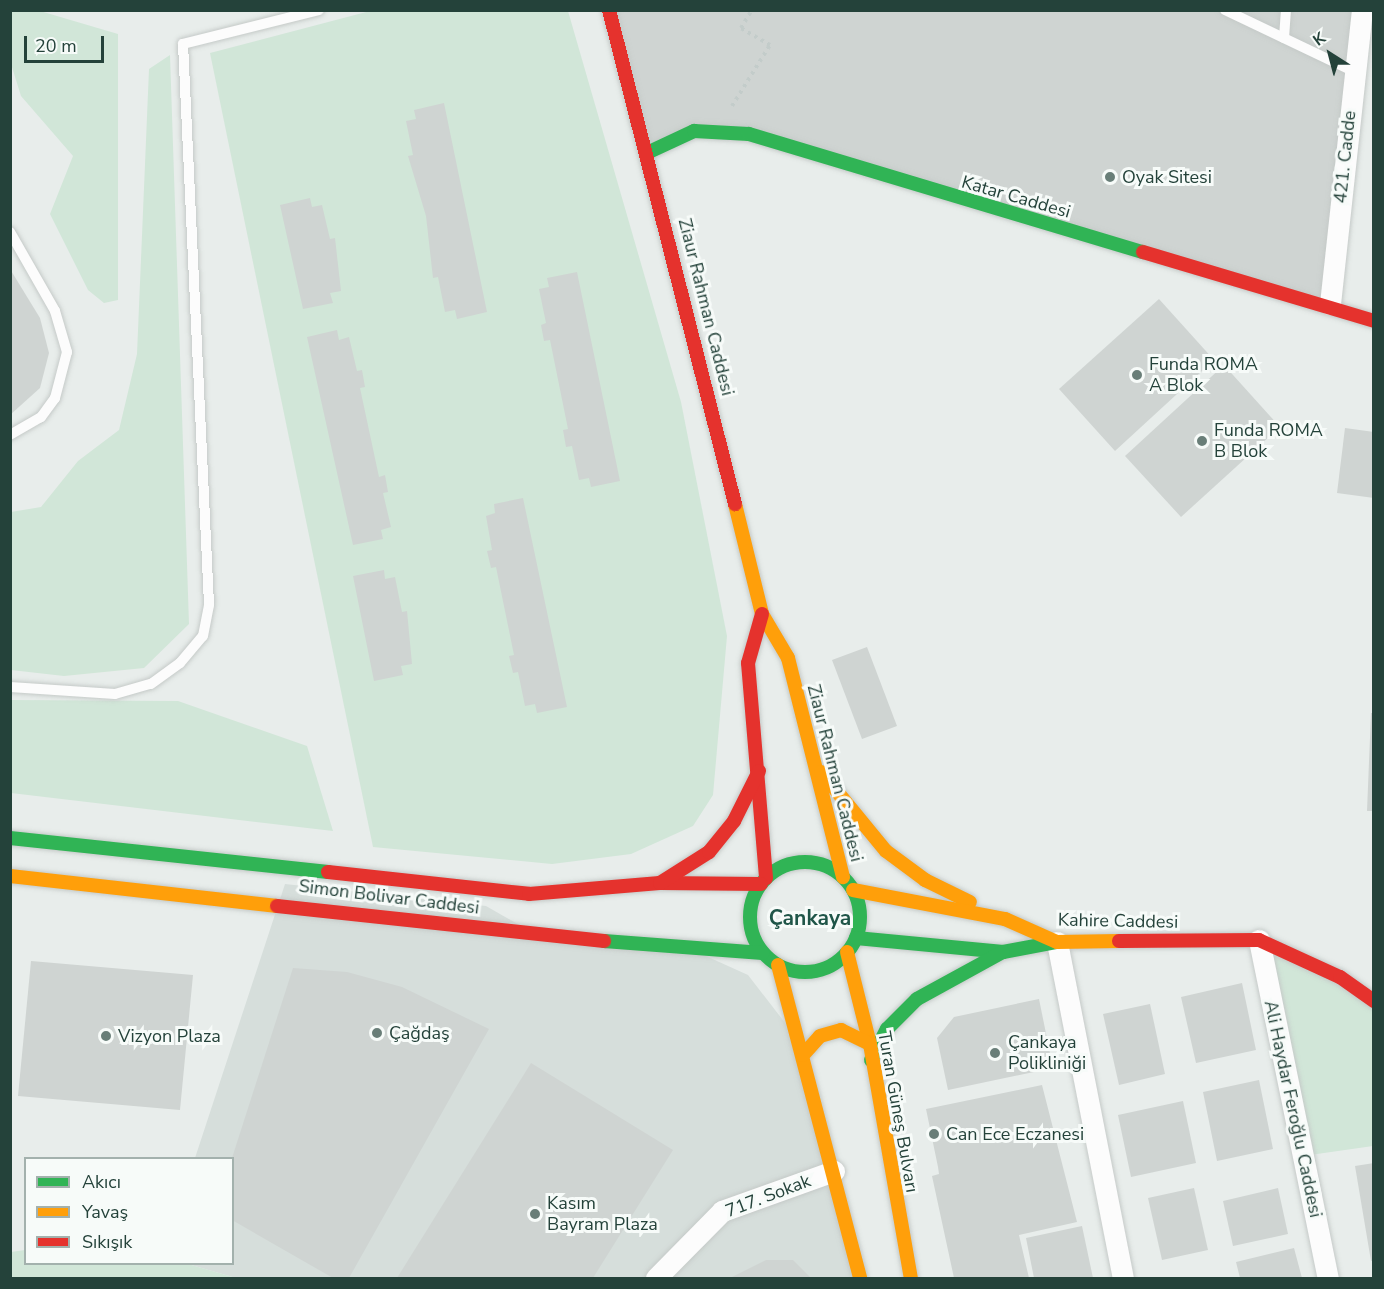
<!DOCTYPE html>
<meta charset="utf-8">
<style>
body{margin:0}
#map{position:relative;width:1384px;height:1289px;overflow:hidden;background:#e8edeb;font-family:"Nunito Sans",sans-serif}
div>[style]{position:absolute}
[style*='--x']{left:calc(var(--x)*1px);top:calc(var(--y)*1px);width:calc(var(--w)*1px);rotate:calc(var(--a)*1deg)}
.built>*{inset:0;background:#d6dedb}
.green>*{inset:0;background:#d1e6d8}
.building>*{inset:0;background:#cfd4d2}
.path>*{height:4px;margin-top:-2px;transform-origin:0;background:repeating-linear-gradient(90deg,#c3ccca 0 3px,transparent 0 7.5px)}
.roads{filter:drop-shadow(0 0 2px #c5cac8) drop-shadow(0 0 2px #c5cac8)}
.lane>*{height:10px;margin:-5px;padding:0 5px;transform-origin:5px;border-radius:5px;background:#fcfcfc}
.street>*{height:21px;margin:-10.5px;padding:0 10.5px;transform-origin:10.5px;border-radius:10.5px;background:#fcfcfc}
.fast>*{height:14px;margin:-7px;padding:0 7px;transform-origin:7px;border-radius:7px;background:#30b455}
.fast>.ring{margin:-7px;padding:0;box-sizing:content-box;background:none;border:14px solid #30b455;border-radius:50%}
.slow>*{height:14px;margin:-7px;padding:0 7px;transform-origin:7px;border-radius:7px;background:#ff9f0a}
.jam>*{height:14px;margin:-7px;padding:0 7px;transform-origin:7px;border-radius:7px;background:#e5322d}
.dots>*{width:16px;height:16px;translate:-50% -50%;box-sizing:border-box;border:3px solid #f7fbf9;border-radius:50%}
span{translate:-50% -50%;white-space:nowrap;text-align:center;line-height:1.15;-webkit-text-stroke:6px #f7fbf9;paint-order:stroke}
.street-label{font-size:18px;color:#24423a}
.poi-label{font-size:18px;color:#24423a}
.left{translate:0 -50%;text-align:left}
.quarter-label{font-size:21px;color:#1f5548;font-weight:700}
.frame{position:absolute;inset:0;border:12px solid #24423a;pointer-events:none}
.legend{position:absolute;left:24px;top:1157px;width:210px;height:108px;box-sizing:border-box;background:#f7fbf9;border:2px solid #a3b1ad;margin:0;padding:8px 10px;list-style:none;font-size:18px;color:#24423a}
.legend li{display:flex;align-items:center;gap:12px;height:30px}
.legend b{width:30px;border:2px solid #a3b1ad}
.north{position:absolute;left:1300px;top:24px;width:60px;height:60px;-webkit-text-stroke:4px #f7fbf9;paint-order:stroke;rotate:324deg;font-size:16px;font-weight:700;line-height:24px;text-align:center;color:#24423a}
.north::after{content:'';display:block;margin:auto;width:21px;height:27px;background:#24423a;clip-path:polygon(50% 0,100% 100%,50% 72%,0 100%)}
.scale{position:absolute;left:24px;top:36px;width:80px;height:27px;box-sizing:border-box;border:3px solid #24423a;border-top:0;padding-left:8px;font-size:18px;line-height:21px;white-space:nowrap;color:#24423a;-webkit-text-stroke:4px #f7fbf9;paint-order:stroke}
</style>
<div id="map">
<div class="built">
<div style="clip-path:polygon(285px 884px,486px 906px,530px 931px,686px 947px,748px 975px,796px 1037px,860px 1278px,236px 1278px,188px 1264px,232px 1264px,232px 1158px,195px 1158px)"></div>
</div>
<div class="green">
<div style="clip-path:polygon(10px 11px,40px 11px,118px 34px,118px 300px,104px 303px,88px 290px,50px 214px,73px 156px,21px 96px,11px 64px)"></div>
<div style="clip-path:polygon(370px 11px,568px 11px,681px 402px,727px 636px,713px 795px,693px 826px,631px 854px,552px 864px,373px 847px,210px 53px)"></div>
<div style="clip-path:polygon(170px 55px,189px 624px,144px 668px,64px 676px,11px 670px,11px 512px,41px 507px,78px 461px,119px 430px,137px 354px,149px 69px)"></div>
<div style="clip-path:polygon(11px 700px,178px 701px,307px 746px,333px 831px,11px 793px)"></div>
<div style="clip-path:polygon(1259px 940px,1373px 1001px,1373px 1146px,1303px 1156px)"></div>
<div style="clip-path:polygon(25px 1250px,26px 1264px,188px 1264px,236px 1278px,11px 1278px,11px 1252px)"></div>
</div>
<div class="building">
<div style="clip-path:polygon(609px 10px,1362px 10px,1330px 304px,716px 132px,649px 152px)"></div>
<div style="clip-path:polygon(444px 103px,487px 312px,457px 319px,455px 310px,445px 312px,438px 277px,433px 278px,426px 216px,408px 156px,413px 155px,406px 121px,416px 119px,414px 110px)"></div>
<div style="clip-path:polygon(310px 198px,312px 207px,322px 205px,330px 239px,335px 238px,341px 291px,330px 293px,333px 303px,303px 309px,280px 205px)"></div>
<div style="clip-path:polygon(10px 269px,40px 318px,49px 353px,40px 388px,10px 415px)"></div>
<div style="clip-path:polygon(577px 272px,620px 481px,591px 487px,589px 478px,579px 480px,572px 446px,566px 447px,563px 430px,568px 429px,550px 340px,544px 341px,541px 325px,546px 323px,539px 289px,549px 287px,547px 278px)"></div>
<div style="clip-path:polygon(1159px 299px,1214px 360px,1115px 451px,1059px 389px)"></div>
<div style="clip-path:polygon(337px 330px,339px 340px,349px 337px,357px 371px,362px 370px,365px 387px,360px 388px,379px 477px,385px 475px,388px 492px,383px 493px,391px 527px,381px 530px,383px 539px,353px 545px,307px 337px)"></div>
<div style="clip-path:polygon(1224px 365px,1280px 427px,1181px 517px,1125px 456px)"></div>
<div style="clip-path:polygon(1345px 428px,1374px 432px,1374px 498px,1337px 493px)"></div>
<div style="clip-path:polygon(523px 498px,567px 707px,537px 713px,535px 704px,525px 706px,518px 672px,513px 673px,509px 656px,514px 655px,496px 567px,491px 568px,487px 551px,492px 550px,486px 516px,495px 513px,494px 504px)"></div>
<div style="clip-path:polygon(384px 570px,385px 579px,395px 577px,402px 612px,407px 611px,412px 664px,401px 666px,403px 675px,374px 681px,353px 576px)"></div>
<div style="clip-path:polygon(867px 647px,897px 726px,862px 739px,832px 660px)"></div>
<div style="clip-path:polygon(1371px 713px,1374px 713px,1374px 811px,1367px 811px)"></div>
<div style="clip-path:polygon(31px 961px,193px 975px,180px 1110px,18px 1096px)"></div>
<div style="clip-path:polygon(293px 968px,347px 972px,402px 987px,489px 1029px,349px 1278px,333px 1278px,232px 1220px,232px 1158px)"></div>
<div style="clip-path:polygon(1242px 983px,1256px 1050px,1196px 1063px,1181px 997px)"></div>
<div style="clip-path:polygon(1039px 999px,1053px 1068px,948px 1090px,937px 1038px,954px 1017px)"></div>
<div style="clip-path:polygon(1150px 1004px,1165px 1074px,1119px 1085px,1103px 1014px)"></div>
<div style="clip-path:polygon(531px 1063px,673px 1150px,593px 1278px,397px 1278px)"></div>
<div style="clip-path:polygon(1259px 1080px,1273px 1149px,1217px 1161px,1203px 1092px)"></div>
<div style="clip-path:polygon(1042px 1085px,1077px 1222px,1019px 1235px,1029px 1278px,954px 1278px,932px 1176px,939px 1174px,938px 1167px,926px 1109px)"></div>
<div style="clip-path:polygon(1183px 1101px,1196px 1163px,1131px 1177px,1118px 1115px)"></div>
<div style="clip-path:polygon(1374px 1163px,1374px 1260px,1371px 1261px,1355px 1166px)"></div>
<div style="clip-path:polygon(1194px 1188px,1208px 1250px,1162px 1260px,1148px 1198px)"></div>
<div style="clip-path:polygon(1278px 1188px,1288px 1234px,1233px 1246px,1223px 1201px)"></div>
<div style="clip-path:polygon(1082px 1226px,1093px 1278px,1034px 1278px,1026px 1238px)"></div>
<div style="clip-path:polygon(1294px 1248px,1302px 1278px,1240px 1278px,1236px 1262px)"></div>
<div style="clip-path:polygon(766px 1260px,793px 1260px,811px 1278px,730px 1278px)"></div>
</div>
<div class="path">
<div style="--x:732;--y:106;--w:72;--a:-58.1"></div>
<div style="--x:770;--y:45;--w:34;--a:-150"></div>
<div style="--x:741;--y:28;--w:21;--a:-59"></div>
</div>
<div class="roads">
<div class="lane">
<div style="--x:1225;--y:10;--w:144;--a:25.5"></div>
<div style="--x:1284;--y:38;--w:28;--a:-86"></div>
<div style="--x:10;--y:232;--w:91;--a:60.3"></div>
<div style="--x:55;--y:311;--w:43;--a:73.7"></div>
<div style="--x:67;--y:352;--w:48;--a:104.6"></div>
<div style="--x:55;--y:398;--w:24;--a:126"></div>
<div style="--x:41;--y:417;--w:36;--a:150"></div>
<div style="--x:10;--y:687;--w:105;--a:3.8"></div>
<div style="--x:115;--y:694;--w:37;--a:-16"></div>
<div style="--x:151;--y:684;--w:36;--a:-36"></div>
<div style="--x:180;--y:663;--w:35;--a:-50"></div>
<div style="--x:203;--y:636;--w:32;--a:-79"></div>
<div style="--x:209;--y:605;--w:562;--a:-92.65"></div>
<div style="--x:183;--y:44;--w:140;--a:-14"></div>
</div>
<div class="street">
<div style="--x:1330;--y:304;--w:296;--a:-83.8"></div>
<div style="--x:1259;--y:940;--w:345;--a:78.5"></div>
<div style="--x:1057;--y:942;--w:342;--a:78.9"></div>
<div style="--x:656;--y:1278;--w:94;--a:-45.4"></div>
<div style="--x:722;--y:1211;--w:119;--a:-19.7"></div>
</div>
<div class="fast">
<div style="--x:649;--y:152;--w:50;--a:-25"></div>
<div style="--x:694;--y:131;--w:55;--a:3.1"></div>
<div style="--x:749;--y:134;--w:411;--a:16.7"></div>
<div style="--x:10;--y:838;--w:320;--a:6.1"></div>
<div class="ring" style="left:750px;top:862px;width:96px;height:96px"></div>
<div style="--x:856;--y:938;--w:148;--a:5.4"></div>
<div style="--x:1003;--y:952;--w:55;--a:-10.5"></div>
<div style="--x:604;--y:941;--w:159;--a:4.3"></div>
<div style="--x:871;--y:1060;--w:35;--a:-63"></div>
<div style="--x:887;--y:1029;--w:42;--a:-45"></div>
<div style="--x:917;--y:999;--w:98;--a:-28.7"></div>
</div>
<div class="slow">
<div style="--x:735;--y:504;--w:113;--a:76.2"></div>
<div style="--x:762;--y:614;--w:51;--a:59.4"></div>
<div style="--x:788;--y:658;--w:226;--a:75.9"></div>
<div style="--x:821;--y:772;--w:102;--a:50.6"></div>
<div style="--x:886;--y:851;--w:49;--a:36.6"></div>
<div style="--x:925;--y:880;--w:50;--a:26.1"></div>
<div style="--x:10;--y:876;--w:269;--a:6.4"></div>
<div style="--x:853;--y:890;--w:155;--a:10.8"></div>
<div style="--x:1005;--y:919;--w:57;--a:23.9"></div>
<div style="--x:1057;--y:942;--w:62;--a:-0.9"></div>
<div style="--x:847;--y:952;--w:95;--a:76"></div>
<div style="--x:870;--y:1044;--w:238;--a:80.1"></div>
<div style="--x:778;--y:965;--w:324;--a:75.3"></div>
<div style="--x:803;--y:1055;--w:25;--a:-48"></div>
<div style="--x:820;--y:1036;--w:22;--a:-16"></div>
<div style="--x:841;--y:1030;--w:32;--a:26"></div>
</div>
<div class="jam">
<div style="--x:609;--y:10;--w:510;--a:75.69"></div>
<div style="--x:1143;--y:252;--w:241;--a:16.6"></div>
<div style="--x:762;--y:614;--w:51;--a:105.9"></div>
<div style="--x:748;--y:663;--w:216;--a:85.2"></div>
<div style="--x:328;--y:872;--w:202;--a:6.2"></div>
<div style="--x:529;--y:894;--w:131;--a:-4.8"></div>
<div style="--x:660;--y:883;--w:101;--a:0.6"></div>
<div style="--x:660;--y:883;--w:58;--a:-32.3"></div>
<div style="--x:709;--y:852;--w:40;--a:-51"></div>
<div style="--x:734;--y:821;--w:56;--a:-63.4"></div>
<div style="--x:277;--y:906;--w:329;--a:6.1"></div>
<div style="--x:1119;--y:941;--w:140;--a:-0.4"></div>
<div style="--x:1259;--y:940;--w:89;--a:24.6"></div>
<div style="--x:1340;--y:977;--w:42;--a:35.2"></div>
</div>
</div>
<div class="dots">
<div style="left:1110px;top:177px;background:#697e78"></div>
<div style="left:1137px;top:375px;background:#697e78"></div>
<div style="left:1202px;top:441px;background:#697e78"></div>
<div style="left:377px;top:1033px;background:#697e78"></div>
<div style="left:106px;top:1036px;background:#697e78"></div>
<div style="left:995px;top:1053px;background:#697e78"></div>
<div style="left:934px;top:1134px;background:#697e78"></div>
<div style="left:535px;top:1214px;background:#697e78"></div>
</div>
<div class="street-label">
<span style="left:1345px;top:157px;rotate:-84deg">421. Cadde</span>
<span style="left:1016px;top:197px;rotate:16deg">Katar Caddesi</span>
<span style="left:706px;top:307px;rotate:76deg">Ziaur Rahman Caddesi</span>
<span style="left:835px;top:773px;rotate:76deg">Ziaur Rahman Caddesi</span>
<span style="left:389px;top:897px;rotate:7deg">Simon Bolivar Caddesi</span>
<span style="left:1118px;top:921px;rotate:1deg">Kahire Caddesi</span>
<span style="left:1293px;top:1109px;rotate:78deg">Ali Haydar Feroğlu Caddesi</span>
<span style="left:898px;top:1112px;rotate:80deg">Turan Güneş Bulvarı</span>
<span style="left:768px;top:1196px;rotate:-21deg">717. Sokak</span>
</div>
<div class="poi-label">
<span class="left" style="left:1122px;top:177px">Oyak Sitesi</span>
<span class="left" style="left:1149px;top:375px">Funda ROMA<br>A Blok</span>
<span class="left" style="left:1214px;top:441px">Funda ROMA<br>B Blok</span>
<span class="left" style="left:389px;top:1033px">Çağdaş</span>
<span class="left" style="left:118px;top:1036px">Vizyon Plaza</span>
<span class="left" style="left:1008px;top:1053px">Çankaya<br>Polikliniği</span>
<span class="left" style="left:946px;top:1134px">Can Ece Eczanesi</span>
<span class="left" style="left:547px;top:1214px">Kasım<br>Bayram Plaza</span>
</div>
<div class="quarter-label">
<span style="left:810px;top:918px">Çankaya</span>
</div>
<div class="frame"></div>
<ul class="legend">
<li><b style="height:8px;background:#30b455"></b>Akıcı</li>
<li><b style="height:8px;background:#ff9f0a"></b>Yavaş</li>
<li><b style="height:8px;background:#e5322d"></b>Sıkışık</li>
</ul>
<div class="north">K</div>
<div class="scale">20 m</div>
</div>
